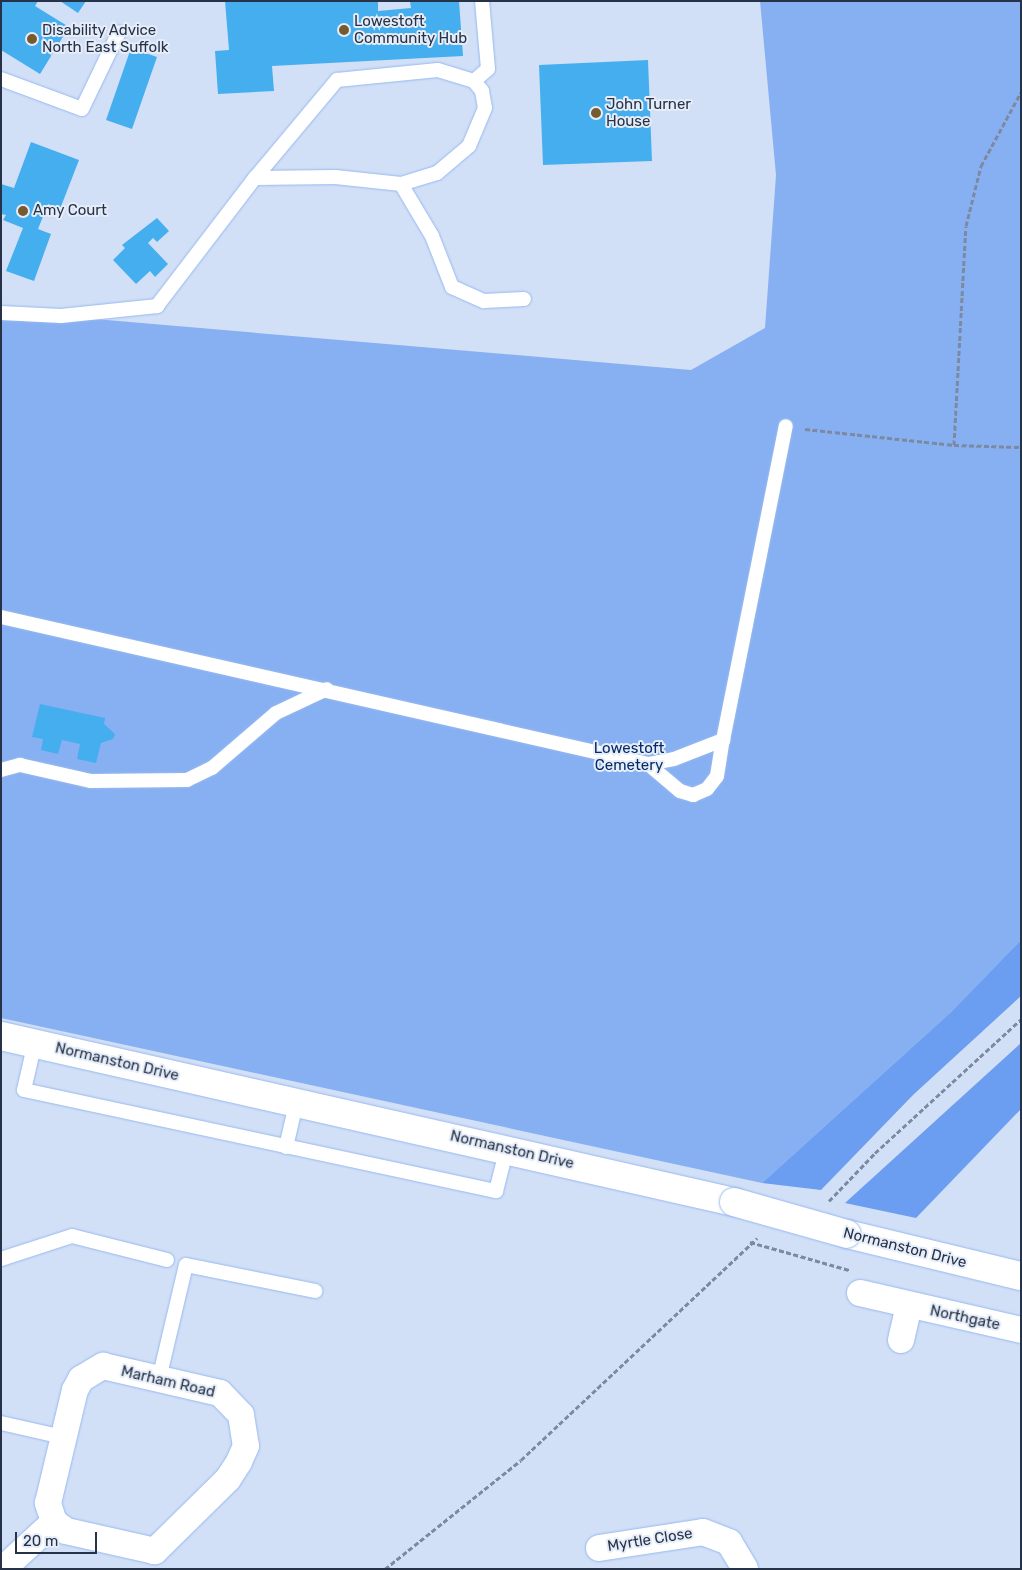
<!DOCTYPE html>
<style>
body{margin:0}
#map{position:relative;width:1022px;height:1570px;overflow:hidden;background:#d2e0f7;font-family:Rubik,sans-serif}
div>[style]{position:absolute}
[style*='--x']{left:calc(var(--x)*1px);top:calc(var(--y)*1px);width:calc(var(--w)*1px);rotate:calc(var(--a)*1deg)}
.green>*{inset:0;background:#87b0f2}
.forest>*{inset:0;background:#6b9df0}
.building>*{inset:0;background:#45aeee}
.path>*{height:3px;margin-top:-1.5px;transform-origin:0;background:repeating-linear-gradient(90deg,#7c89a0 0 5px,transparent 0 7.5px)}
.roads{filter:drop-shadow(0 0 1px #98b9ef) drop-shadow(0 0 1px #98b9ef)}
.lane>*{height:14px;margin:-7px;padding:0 7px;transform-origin:7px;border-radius:7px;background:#fff}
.street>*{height:26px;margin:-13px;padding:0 13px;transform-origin:13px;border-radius:13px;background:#fff}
.primary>*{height:28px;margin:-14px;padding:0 14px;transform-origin:14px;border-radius:14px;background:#fff}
.bridges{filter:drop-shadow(0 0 1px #98b9ef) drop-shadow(0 0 1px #98b9ef)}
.primary-bridge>*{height:28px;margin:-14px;padding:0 14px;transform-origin:14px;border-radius:14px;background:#fff}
.dots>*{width:14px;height:14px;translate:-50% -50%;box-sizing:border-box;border:2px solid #e6edf8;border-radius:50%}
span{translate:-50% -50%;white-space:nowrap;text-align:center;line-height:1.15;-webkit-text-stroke:4px #e6edf8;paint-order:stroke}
.poi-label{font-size:15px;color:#253248}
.left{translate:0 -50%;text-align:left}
.park-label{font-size:15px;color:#032b6a}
.street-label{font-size:15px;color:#253248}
.frame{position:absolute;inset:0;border:2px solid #253248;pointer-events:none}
.scale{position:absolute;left:15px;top:1532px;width:82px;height:22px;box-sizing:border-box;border:2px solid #253248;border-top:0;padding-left:6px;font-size:15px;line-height:18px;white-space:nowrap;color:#253248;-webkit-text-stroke:4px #e6edf8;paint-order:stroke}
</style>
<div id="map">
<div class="green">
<div style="clip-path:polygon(760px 1px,1021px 1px,1021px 940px,951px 1012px,762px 1183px,1px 1018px,1px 311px,691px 370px,765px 328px,776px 175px)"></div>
</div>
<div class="forest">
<div style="clip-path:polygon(1021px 940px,1021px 996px,913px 1095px,821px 1190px,762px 1183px,951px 1012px)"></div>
<div style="clip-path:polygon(1021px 1043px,1021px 1109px,916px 1218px,845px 1203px)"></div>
</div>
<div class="building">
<div style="clip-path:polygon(1px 1px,38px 1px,35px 6px,69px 27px,40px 74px,1px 50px)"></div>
<div style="clip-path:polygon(60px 1px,86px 1px,78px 13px)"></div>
<div style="clip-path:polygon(225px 1px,378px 1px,378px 11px,411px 8px,410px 1px,459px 1px,463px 56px,272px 66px,274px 91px,218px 94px,215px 51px,229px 50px)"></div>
<div style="clip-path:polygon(131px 48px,157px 57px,132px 129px,106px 120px)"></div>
<div style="clip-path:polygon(648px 60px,652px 161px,543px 165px,539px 65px)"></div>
<div style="clip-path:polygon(31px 142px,79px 160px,60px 209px,48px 204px,38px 229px,51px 234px,34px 281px,6px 271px,23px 228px,3px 220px,6px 215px,1px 214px,1px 184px,14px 188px)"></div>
<div style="clip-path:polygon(157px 218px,169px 231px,157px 242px,153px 238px,148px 243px,168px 264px,155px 277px,150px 271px,136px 284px,113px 260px,125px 248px,122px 245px)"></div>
<div style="clip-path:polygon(40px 704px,105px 718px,104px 724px,115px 734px,113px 739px,101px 743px,96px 763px,77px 759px,80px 744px,62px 740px,58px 754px,41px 750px,43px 739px,32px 737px)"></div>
</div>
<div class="path">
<div style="--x:805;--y:429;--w:150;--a:6.1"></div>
<div style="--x:954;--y:445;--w:67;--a:1.7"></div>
<div style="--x:954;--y:445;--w:219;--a:-86.9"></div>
<div style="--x:966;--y:226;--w:62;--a:-76"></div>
<div style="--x:981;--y:166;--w:84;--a:-61.6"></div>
<div style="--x:829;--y:1201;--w:66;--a:-46.2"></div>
<div style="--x:875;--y:1153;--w:198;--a:-42.5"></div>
<div style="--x:750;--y:1242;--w:103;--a:15.8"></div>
<div style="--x:385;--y:1569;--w:174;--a:-38.7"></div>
<div style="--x:521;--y:1460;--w:324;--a:-43.2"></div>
</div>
<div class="roads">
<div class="lane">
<div style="--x:1;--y:79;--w:86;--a:20.3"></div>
<div style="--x:82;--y:109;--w:85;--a:-64.3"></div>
<div style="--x:474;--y:81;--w:18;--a:-41"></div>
<div style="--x:488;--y:69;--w:68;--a:-95"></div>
<div style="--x:401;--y:184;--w:61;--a:59.2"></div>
<div style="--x:432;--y:236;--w:55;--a:68.6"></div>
<div style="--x:452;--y:287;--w:35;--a:24"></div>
<div style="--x:484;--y:301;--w:40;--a:-2.9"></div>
<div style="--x:1;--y:313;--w:60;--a:2.9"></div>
<div style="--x:61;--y:316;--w:97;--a:-5.9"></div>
<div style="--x:157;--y:306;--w:161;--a:-52.6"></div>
<div style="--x:255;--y:178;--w:128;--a:-50.1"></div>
<div style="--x:337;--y:80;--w:101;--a:-5.7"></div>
<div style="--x:438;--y:70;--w:38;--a:17"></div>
<div style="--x:474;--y:81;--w:13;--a:51"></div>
<div style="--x:482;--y:91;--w:17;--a:80"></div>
<div style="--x:485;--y:108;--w:41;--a:112.8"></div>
<div style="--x:469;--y:146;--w:42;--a:139.8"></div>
<div style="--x:437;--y:173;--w:38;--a:163"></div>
<div style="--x:401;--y:184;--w:66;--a:-173.9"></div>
<div style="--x:335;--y:177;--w:80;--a:179.3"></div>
<div style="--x:1;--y:617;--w:663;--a:12.8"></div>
<div style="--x:648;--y:764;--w:26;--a:-11"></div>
<div style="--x:674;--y:759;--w:53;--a:-21.2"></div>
<div style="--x:723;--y:740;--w:320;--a:-78.7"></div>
<div style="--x:648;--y:764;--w:42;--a:40.2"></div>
<div style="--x:680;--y:791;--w:14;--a:17"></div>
<div style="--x:693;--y:795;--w:15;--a:-23"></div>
<div style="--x:707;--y:789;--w:16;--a:-52"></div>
<div style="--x:717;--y:776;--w:36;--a:-81"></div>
<div style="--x:1;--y:770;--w:20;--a:-15"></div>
<div style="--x:20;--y:765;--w:73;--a:12.7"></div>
<div style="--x:91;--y:781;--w:96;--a:-0.6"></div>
<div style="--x:187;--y:780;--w:28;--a:-26"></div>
<div style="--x:212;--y:768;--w:84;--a:-40.7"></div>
<div style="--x:276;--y:713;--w:56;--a:-25.2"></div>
<div style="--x:35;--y:1042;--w:49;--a:102.9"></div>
<div style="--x:24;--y:1090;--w:483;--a:12.1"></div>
<div style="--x:496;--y:1191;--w:44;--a:-75.7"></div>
<div style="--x:286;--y:1147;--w:44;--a:-76.9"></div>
<div style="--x:1;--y:1259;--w:75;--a:-17.9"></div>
<div style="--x:72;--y:1236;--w:98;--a:14.2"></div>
<div style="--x:159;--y:1379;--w:117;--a:-76.7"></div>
<div style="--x:186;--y:1265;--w:132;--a:11.4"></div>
<div style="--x:1;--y:1423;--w:64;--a:12.7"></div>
</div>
<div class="street">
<div style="--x:860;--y:1293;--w:165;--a:12.9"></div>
<div style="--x:901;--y:1340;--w:35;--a:-77"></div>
<div style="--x:103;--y:1366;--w:120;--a:13"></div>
<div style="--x:220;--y:1393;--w:30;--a:46"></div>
<div style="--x:241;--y:1415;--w:31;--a:81"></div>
<div style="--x:246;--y:1446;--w:17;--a:114"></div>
<div style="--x:239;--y:1462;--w:20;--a:123"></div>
<div style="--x:228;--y:1479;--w:103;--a:135.4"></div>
<div style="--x:155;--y:1551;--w:91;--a:-167.3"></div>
<div style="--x:66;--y:1531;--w:15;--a:-143"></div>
<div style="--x:54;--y:1522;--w:20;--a:-108"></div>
<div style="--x:48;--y:1503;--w:116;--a:-76.6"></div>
<div style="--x:75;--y:1390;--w:13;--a:-61"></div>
<div style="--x:81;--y:1379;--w:26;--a:-31"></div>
<div style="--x:599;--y:1548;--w:105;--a:-8.7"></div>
<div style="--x:703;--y:1532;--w:28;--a:21"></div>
<div style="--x:729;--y:1542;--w:31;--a:59"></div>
<div style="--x:3;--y:1569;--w:69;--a:-42.7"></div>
</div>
<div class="primary">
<div style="--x:1;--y:1036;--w:752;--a:12.76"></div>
<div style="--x:847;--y:1234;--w:179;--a:13.6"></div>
</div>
</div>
<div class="bridges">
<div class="primary-bridge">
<div style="--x:734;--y:1202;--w:117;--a:15.8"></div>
</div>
</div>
<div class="dots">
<div style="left:344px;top:30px;background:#755b2d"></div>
<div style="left:32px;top:39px;background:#755b2d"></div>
<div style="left:596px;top:113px;background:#755b2d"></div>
<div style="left:23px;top:211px;background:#755b2d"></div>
</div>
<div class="poi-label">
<span class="left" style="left:354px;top:30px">Lowestoft<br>Community Hub</span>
<span class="left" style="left:42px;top:39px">Disability Advice<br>North East Suffolk</span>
<span class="left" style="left:606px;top:113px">John Turner<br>House</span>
<span class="left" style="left:33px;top:211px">Amy Court</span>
</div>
<div class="park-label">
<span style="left:629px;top:757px">Lowestoft<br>Cemetery</span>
</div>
<div class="street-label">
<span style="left:117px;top:1062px;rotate:13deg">Normanston Drive</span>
<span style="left:512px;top:1150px;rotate:13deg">Normanston Drive</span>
<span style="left:905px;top:1248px;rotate:14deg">Normanston Drive</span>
<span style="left:965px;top:1318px;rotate:12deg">Northgate</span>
<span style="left:168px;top:1382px;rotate:13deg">Marham Road</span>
<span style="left:650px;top:1540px;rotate:-9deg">Myrtle Close</span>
</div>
<div class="frame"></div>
<div class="scale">20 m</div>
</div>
